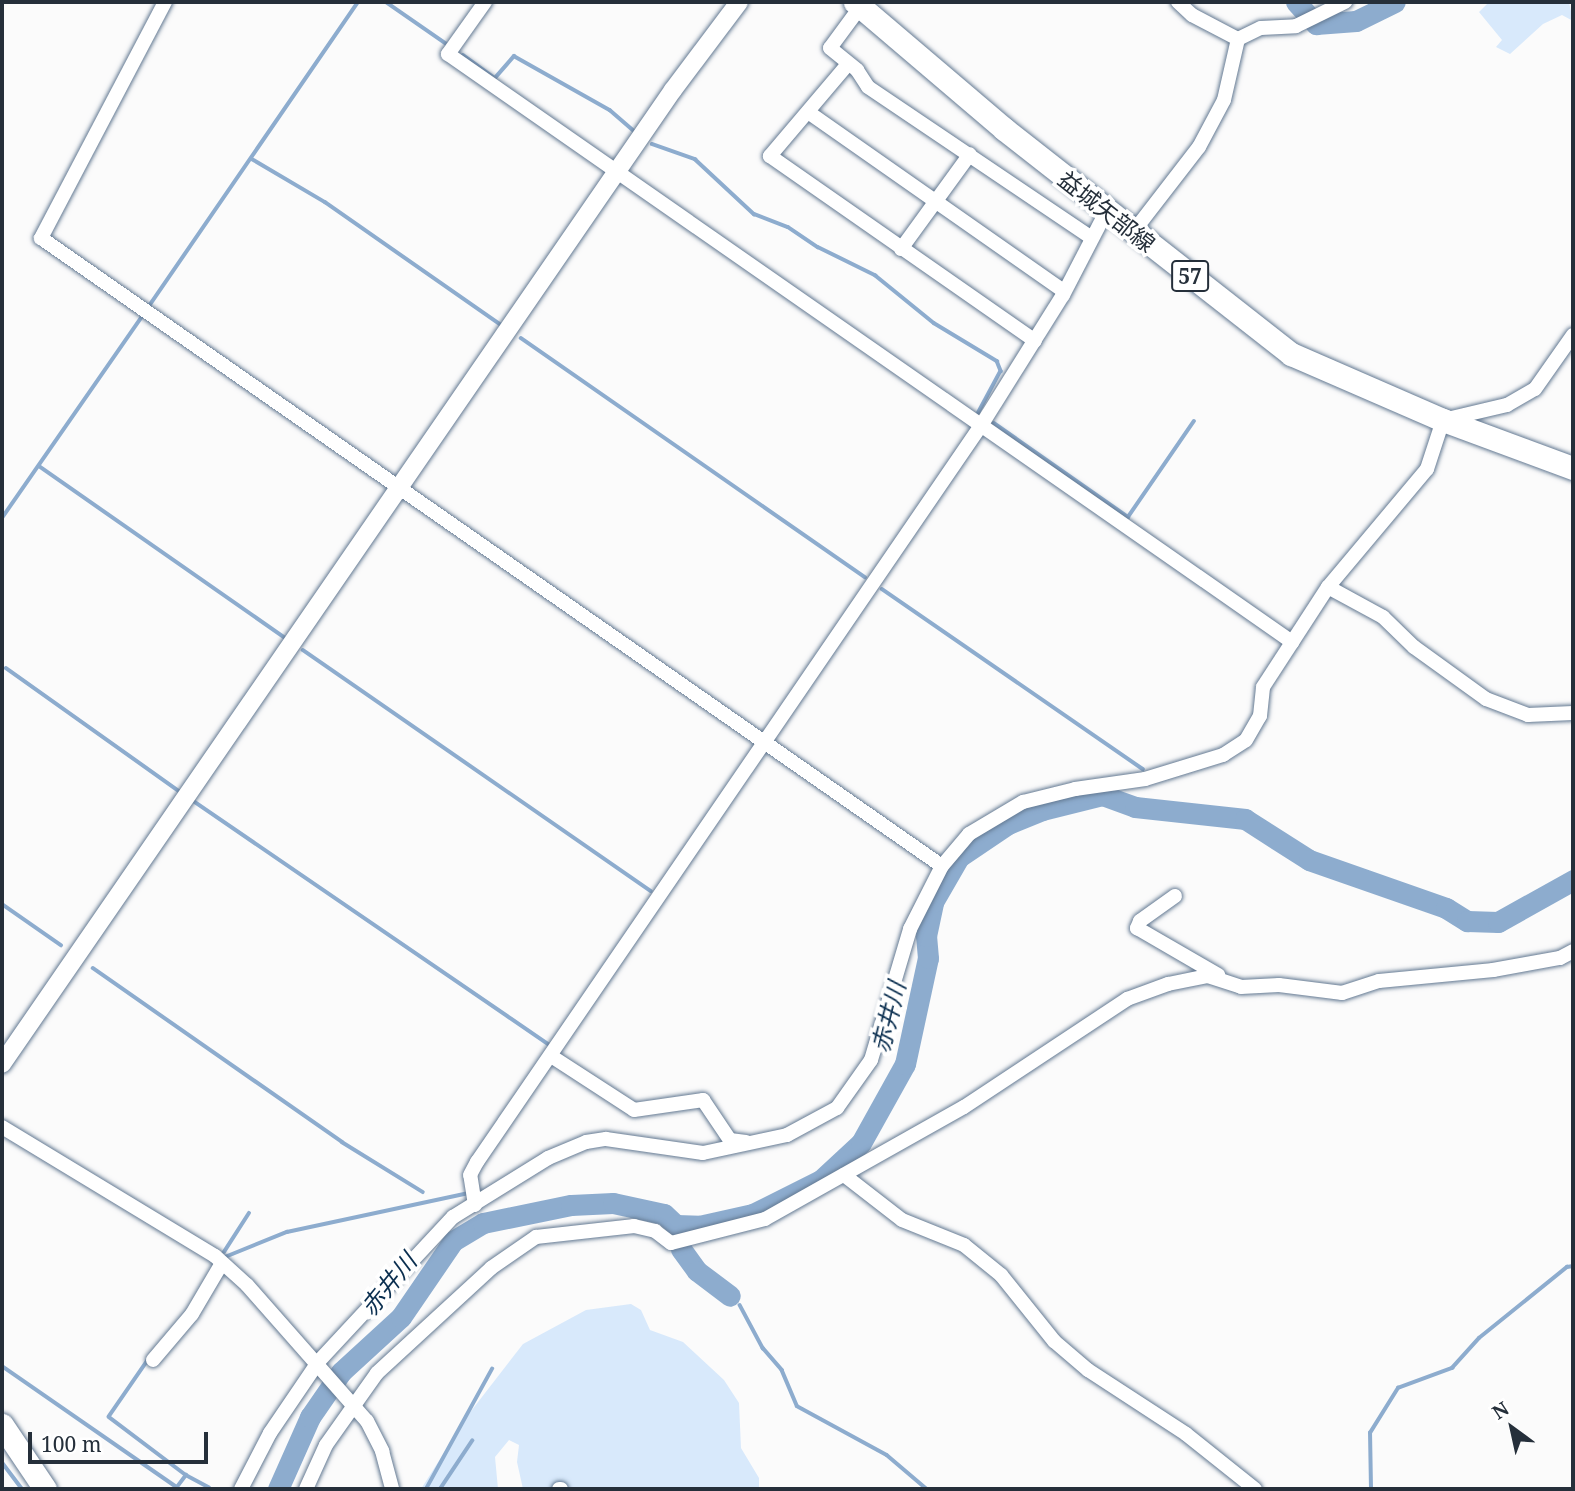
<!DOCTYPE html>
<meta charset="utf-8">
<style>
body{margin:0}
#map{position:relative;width:1575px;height:1491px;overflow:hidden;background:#fbfbfb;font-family:"Noto Serif","Noto Sans JP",serif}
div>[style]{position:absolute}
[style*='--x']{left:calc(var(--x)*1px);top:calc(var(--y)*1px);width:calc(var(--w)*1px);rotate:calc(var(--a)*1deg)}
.green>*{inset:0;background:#d8e9fb}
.stream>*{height:3.5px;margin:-1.75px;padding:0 1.75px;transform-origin:1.75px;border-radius:1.75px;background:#8dacce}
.river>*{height:21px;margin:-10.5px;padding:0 10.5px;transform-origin:10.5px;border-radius:10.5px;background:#8dacce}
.roads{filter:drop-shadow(0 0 2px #637992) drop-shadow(0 0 2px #637992)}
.minor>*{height:14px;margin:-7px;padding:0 7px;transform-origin:7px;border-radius:7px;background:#fff}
.tertiary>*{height:18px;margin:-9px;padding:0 9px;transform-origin:9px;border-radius:9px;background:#fff}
.primary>*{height:23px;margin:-11.5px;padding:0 11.5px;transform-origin:11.5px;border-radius:11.5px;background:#fff}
.trunk>*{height:23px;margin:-11.5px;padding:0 11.5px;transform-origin:11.5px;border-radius:11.5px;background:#fff}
span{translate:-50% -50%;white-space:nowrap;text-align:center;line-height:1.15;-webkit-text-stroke:7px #fff;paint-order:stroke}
.shield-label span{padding:2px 5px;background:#fff;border:2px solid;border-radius:5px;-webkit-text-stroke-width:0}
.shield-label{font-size:21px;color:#252f3a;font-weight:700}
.street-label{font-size:23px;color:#252f3a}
.water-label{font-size:24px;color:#0a2e4f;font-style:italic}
.frame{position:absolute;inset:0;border:4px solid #252f3a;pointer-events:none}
.north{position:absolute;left:1477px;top:1393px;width:70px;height:70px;-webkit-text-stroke:5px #fff;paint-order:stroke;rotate:327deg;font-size:19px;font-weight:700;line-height:28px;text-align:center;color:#252f3a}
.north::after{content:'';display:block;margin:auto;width:24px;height:32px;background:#252f3a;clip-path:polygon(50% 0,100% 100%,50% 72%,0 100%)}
.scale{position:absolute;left:28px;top:1432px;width:180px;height:32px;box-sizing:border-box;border:4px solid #252f3a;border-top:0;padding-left:9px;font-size:21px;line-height:24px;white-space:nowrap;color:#252f3a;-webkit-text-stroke:5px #fff;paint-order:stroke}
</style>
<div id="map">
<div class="green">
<div style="clip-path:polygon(1489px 2px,1569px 2px,1573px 21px,1562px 15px,1543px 24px,1510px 54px,1496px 47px,1502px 40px,1479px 12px)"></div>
<div style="clip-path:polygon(631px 1304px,641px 1310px,650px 1330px,683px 1342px,724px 1380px,739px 1403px,741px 1448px,759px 1478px,759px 1489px,523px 1489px,517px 1462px,519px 1445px,509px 1440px,495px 1457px,498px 1489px,421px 1489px,468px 1415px,523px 1344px,586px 1310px)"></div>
</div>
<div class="stream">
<div style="--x:386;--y:2;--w:75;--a:34.7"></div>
<div style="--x:463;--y:55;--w:39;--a:36"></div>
<div style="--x:495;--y:78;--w:29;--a:-49"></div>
<div style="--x:514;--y:56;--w:110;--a:29.4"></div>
<div style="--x:610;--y:110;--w:32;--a:41"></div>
<div style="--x:652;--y:144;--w:46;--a:19.2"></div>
<div style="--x:695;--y:159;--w:81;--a:43"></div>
<div style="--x:754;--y:214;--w:36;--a:21"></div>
<div style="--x:788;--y:227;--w:36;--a:34"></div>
<div style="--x:818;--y:247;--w:64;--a:26.2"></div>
<div style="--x:875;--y:275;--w:76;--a:39.1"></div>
<div style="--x:934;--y:323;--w:74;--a:31.1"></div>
<div style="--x:997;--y:361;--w:11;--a:68"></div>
<div style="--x:1001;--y:371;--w:47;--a:118.2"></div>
<div style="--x:252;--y:159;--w:85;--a:30.5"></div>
<div style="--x:325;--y:202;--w:217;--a:34.9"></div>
<div style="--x:147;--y:309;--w:373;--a:-55.5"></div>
<div style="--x:521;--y:338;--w:419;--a:34.8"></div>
<div style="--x:994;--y:423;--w:164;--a:35"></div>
<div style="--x:1128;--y:517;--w:116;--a:-55.5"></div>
<div style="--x:39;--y:466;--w:302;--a:34.9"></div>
<div style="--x:2;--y:518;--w:247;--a:-55.2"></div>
<div style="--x:882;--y:589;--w:317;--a:34.6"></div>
<div style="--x:303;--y:650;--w:423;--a:34.7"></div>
<div style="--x:6;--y:668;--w:212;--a:35.4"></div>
<div style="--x:192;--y:800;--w:432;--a:34.4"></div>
<div style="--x:2;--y:904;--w:72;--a:34.8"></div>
<div style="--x:93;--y:968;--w:304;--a:34.9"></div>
<div style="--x:342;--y:1142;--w:95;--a:31.7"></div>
<div style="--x:224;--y:1252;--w:46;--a:-57.3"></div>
<div style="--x:225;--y:1257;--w:67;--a:-22"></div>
<div style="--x:287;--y:1232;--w:182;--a:-12.1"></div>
<div style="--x:740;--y:1305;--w:49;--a:61.9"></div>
<div style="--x:763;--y:1348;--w:29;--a:49"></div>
<div style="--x:782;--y:1370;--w:39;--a:67"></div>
<div style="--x:797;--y:1406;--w:102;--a:28.6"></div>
<div style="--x:887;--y:1455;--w:52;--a:40.4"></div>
<div style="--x:149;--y:1359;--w:70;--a:124.6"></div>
<div style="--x:109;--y:1417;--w:96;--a:37"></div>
<div style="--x:2;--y:1366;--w:213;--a:34.7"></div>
<div style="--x:177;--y:1487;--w:15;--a:-53"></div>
<div style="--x:186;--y:1475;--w:26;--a:28"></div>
<div style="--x:2;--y:1462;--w:34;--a:53"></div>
<div style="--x:426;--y:1489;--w:137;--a:-61.2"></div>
<div style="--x:440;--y:1489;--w:58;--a:-56.3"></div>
<div style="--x:1371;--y:1489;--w:56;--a:-91"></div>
<div style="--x:1370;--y:1433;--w:53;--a:-58.1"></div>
<div style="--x:1398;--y:1388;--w:58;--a:-20.3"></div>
<div style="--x:1452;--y:1368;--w:40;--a:-48"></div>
<div style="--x:1479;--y:1338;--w:113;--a:-38.9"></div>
<div style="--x:1567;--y:1267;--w:6;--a:-9"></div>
</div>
<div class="river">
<div style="--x:1296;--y:2;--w:30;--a:48"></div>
<div style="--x:1316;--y:24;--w:40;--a:-4.3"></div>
<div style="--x:1356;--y:21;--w:43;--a:-26"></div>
<div style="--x:681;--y:1249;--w:27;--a:54"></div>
<div style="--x:697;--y:1271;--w:41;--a:37.1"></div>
<div style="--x:278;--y:1489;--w:79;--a:-66"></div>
<div style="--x:310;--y:1417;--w:55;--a:-55.4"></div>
<div style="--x:341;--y:1372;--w:81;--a:-42.5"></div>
<div style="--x:401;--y:1317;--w:92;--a:-55.6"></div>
<div style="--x:453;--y:1241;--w:35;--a:-31"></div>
<div style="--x:483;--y:1223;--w:90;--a:-11.6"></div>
<div style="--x:571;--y:1205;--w:42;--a:-2.7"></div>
<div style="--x:613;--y:1203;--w:52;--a:12.2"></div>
<div style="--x:664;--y:1214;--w:16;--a:43"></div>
<div style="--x:676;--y:1225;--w:23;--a:2"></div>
<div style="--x:699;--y:1226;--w:55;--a:-12.5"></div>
<div style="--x:753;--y:1214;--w:76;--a:-26.6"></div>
<div style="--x:821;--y:1180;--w:54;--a:-42.8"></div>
<div style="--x:861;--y:1143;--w:90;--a:-60.9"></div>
<div style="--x:905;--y:1064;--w:108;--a:-77.8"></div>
<div style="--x:928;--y:958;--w:22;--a:-95"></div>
<div style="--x:926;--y:936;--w:35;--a:-78"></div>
<div style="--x:933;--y:902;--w:52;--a:-60"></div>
<div style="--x:959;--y:857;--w:59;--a:-34"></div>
<div style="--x:1008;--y:824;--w:37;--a:-22"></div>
<div style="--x:1042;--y:810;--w:62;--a:-14"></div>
<div style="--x:1102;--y:795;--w:35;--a:20"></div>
<div style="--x:1135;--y:807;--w:111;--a:6.2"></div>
<div style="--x:1245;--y:819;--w:76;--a:32.6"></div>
<div style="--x:1309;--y:860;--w:145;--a:19.3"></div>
<div style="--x:1446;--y:908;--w:25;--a:32"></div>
<div style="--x:1467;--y:921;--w:31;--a:2"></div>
<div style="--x:1498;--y:922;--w:86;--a:-29.2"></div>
</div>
<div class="roads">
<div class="minor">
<div style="--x:165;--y:2;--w:267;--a:117.7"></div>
<div style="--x:41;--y:238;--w:1098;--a:34.88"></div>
<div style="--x:485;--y:2;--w:64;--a:125.4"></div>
<div style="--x:448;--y:54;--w:1029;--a:34.86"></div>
<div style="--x:1178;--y:2;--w:19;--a:43"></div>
<div style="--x:1192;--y:15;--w:52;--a:27.6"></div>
<div style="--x:861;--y:6;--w:52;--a:126.4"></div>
<div style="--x:830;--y:48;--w:35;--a:39"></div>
<div style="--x:857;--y:70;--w:20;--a:57"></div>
<div style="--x:868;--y:87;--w:270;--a:34"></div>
<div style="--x:848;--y:64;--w:121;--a:130.3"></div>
<div style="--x:770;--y:156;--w:323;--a:34.9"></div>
<div style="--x:808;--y:112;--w:312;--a:35"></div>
<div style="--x:1134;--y:231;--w:106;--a:-52.3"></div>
<div style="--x:1199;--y:147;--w:53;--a:-62"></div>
<div style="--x:1224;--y:100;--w:63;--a:-77.1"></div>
<div style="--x:1238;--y:39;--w:25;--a:-26"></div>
<div style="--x:1261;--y:28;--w:35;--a:-3"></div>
<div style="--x:1296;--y:26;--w:55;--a:-26.1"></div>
<div style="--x:901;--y:249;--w:117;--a:-54"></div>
<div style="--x:1328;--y:587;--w:63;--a:28.6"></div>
<div style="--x:1383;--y:617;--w:43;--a:44.1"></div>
<div style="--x:1414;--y:647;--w:89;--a:35.8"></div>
<div style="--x:1486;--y:699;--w:45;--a:20.9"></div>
<div style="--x:1528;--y:715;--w:45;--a:-2.5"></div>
<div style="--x:1175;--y:896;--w:43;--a:144.5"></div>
<div style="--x:1140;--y:921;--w:8;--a:113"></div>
<div style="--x:1137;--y:928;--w:94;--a:30.1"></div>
<div style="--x:551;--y:1056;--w:99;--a:33"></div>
<div style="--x:634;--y:1110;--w:70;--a:-8.2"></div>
<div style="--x:703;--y:1100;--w:48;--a:56"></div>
<div style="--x:730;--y:1140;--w:16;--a:7"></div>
<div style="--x:2;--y:1127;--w:249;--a:31.2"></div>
<div style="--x:215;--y:1256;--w:43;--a:42.2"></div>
<div style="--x:247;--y:1285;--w:181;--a:48.6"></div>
<div style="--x:367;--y:1421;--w:34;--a:63"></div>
<div style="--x:382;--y:1451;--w:39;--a:75"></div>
<div style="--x:844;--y:1175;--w:73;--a:37.8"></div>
<div style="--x:902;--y:1220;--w:67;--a:22"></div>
<div style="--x:964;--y:1245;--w:48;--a:39"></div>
<div style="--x:1001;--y:1275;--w:85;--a:51.2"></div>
<div style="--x:1054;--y:1341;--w:45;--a:40.5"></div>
<div style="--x:1088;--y:1370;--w:117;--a:33.1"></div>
<div style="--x:1186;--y:1434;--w:88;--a:38.6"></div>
<div style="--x:475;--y:1205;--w:30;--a:-99"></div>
<div style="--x:470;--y:1175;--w:15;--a:-62"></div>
<div style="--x:477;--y:1162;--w:894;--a:-55.62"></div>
<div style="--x:982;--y:424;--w:152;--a:-57.9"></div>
<div style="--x:1063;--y:295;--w:96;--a:-62.6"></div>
<div style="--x:153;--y:1360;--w:60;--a:-49.7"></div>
<div style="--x:192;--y:1314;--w:59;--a:-59.5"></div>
<div style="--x:241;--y:1489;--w:63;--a:-62.6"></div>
<div style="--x:270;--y:1433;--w:87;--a:-55.8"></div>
<div style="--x:319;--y:1361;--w:197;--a:-47.1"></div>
<div style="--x:453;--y:1217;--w:112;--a:-31.8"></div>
<div style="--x:548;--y:1158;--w:41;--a:-22.8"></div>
<div style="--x:586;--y:1142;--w:20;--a:-9"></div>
<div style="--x:606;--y:1139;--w:98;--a:8.2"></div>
<div style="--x:703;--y:1153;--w:86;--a:-12.1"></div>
<div style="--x:787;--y:1135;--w:57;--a:-28.4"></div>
<div style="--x:837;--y:1108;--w:59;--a:-54.7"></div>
<div style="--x:871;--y:1060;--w:137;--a:-73.4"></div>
<div style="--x:910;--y:929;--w:71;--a:-63.1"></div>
<div style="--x:942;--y:866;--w:42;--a:-49.8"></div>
<div style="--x:969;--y:834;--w:63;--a:-30.7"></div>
<div style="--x:1023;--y:802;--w:54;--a:-14"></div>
<div style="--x:1075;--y:789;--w:71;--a:-8.1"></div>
<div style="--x:1145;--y:779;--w:82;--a:-17.1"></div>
<div style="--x:1223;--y:755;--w:27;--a:-33"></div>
<div style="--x:1246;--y:740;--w:28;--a:-60"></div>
<div style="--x:1260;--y:716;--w:29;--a:-84"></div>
<div style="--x:1263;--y:687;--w:119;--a:-57"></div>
<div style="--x:1328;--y:587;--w:154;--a:-50"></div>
<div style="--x:1427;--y:469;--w:52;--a:-71.9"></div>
<div style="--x:1443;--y:420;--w:66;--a:-13.2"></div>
<div style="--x:1507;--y:405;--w:32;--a:-30"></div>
<div style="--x:1535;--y:389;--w:66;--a:-54.9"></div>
<div style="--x:306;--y:1489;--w:48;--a:-65.6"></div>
<div style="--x:326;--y:1445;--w:88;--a:-54.7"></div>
<div style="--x:377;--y:1373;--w:155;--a:-42.6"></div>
<div style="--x:491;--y:1268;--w:55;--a:-34.6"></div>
<div style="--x:536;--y:1237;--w:99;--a:-6.4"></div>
<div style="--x:634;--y:1226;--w:22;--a:13"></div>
<div style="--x:655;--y:1231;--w:20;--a:37"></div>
<div style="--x:671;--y:1243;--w:97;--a:-14.3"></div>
<div style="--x:765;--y:1219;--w:228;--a:-29.4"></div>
<div style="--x:964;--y:1107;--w:196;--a:-33.5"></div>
<div style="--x:1127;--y:999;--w:44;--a:-20.1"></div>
<div style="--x:1168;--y:984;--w:41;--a:-11.3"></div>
<div style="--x:1208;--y:976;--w:35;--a:18"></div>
<div style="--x:1241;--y:987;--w:38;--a:-3"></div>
<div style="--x:1279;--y:985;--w:64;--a:7.2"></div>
<div style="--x:1342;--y:993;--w:39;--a:-18"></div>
<div style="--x:1379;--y:981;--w:115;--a:-5.5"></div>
<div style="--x:1493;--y:970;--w:68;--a:-10.2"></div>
<div style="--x:1560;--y:958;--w:15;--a:-28"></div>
<div style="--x:559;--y:1489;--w:2;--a:0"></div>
</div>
<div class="tertiary">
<div style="--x:2;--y:1064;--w:1183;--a:-55.44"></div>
<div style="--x:673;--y:90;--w:110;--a:-53.1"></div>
</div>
<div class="primary">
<div style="--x:855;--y:2;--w:196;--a:40.4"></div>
<div style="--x:1004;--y:129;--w:365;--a:38.1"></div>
<div style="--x:1291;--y:354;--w:166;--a:23.5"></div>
<div style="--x:1443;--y:420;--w:139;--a:20.3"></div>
</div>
<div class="trunk">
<div style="--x:2;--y:1425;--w:77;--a:56.1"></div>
</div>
</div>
<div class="shield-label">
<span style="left:1190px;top:276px">57</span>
</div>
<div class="street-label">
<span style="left:1107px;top:211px;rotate:38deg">益城矢部線</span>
</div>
<div class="water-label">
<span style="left:888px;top:1017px;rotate:-76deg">赤井川</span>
<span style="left:388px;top:1284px;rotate:-51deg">赤井川</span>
</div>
<div class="frame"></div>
<div class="north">N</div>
<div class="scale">100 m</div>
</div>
